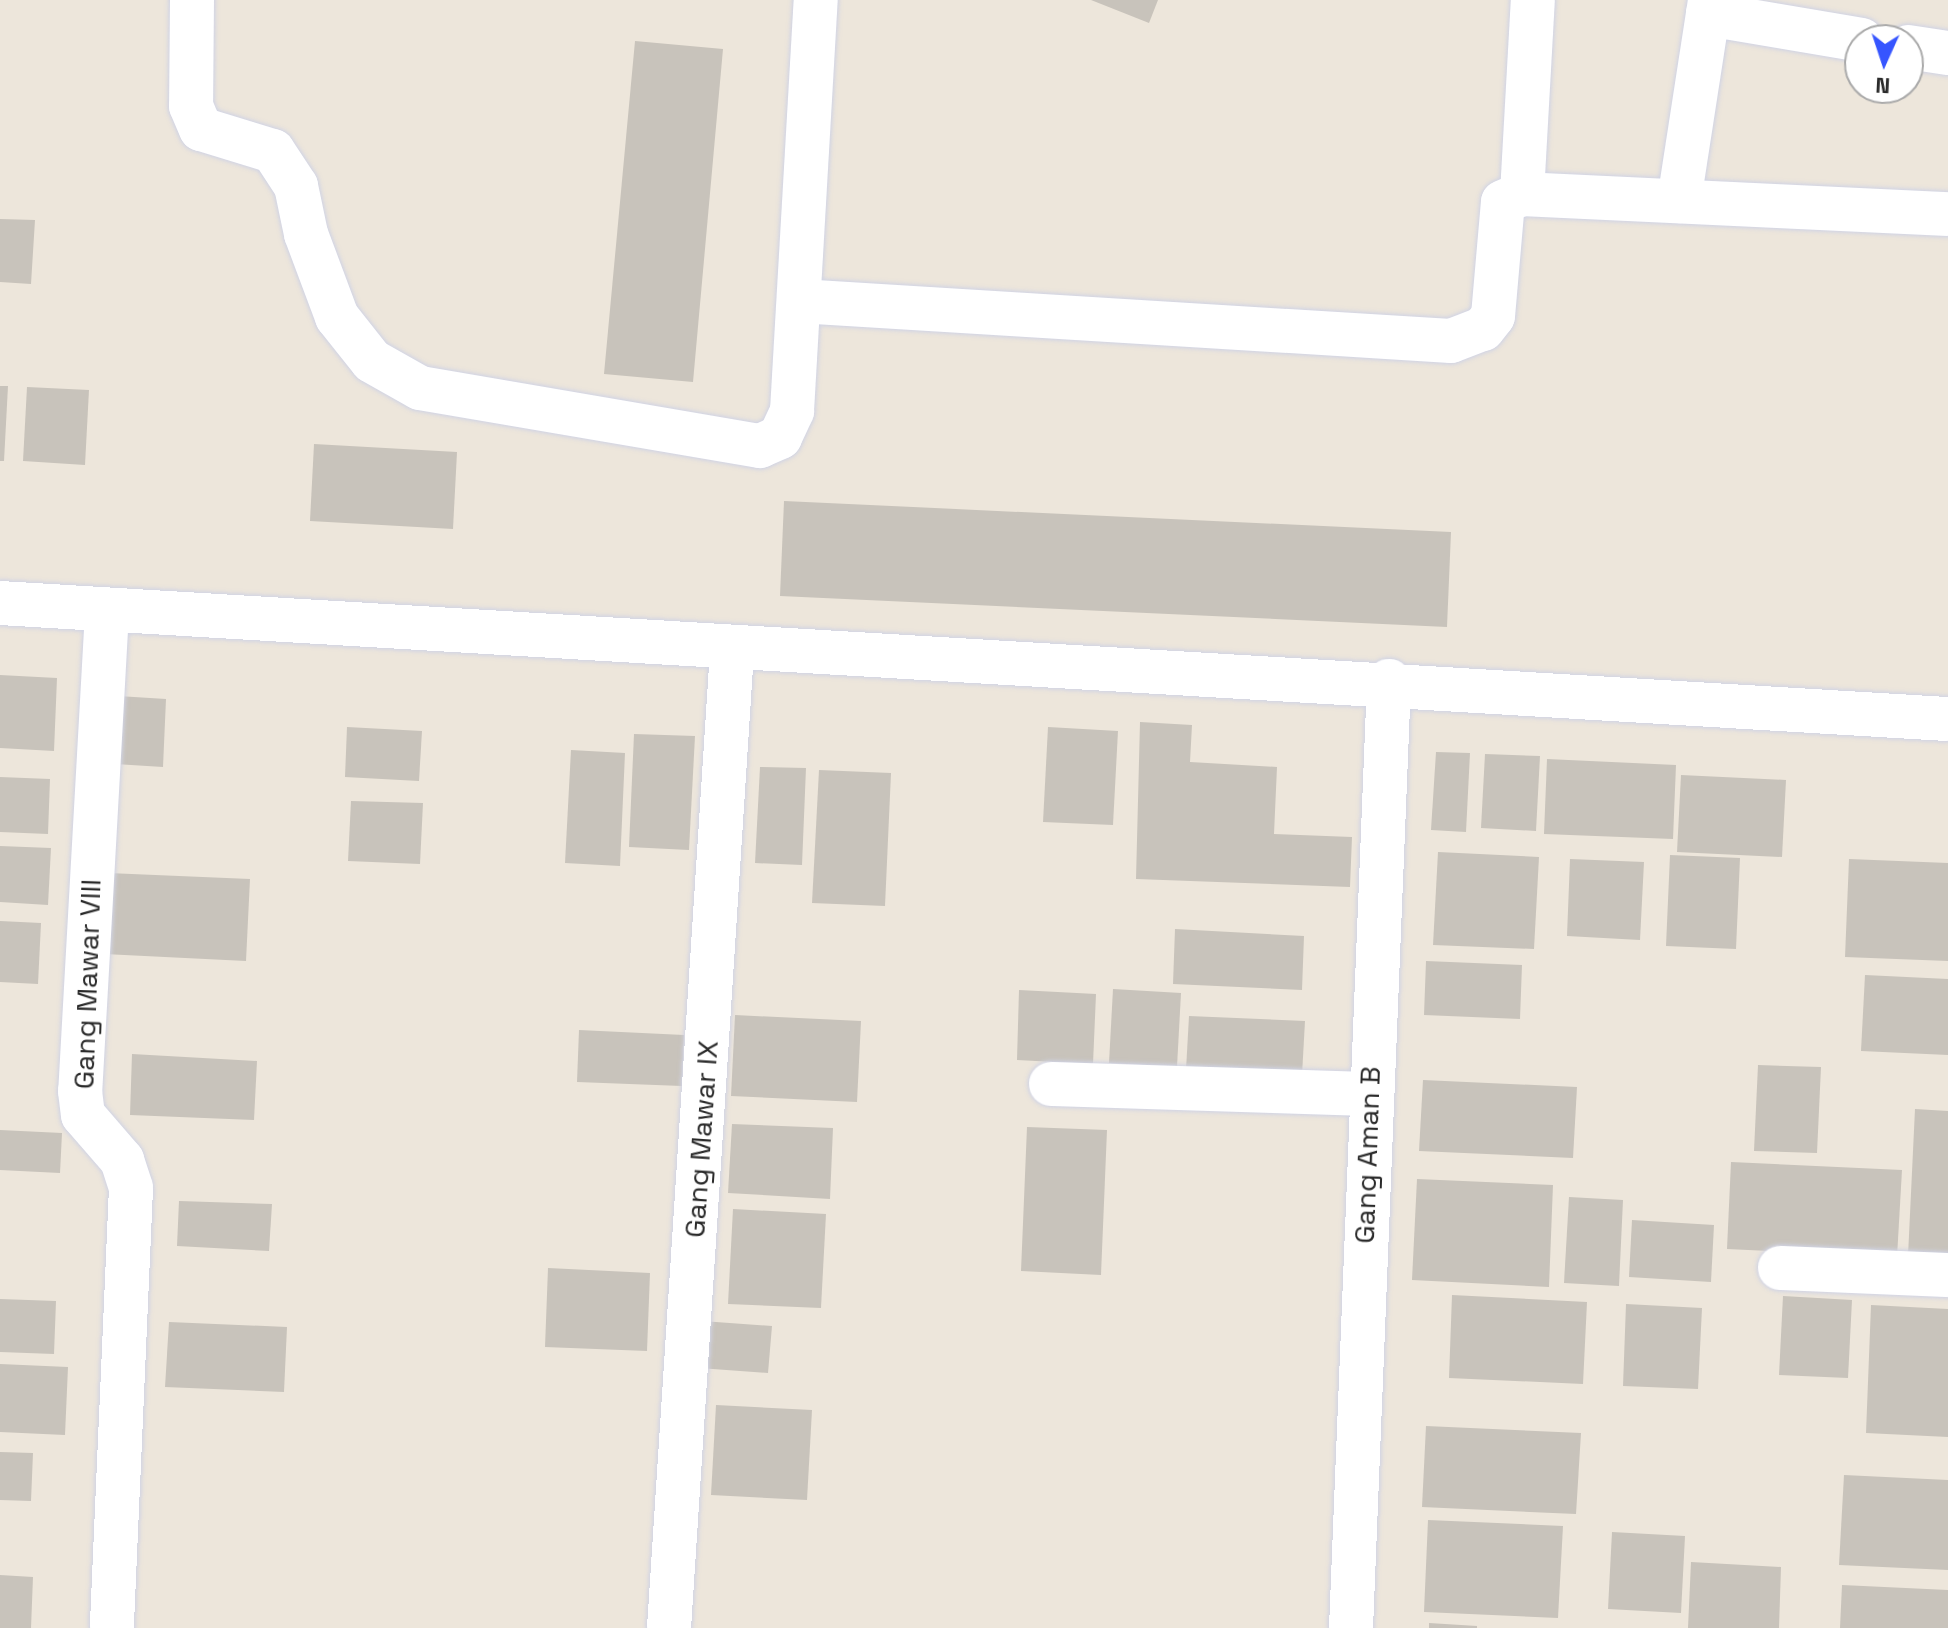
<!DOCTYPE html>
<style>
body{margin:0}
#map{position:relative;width:1948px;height:1628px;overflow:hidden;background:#ede6db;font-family:"Space Grotesk",sans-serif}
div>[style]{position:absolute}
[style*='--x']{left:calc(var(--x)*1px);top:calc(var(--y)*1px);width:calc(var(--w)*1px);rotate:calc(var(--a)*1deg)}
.building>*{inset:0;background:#c8c3bb}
.roads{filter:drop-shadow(0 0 2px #d0d3e4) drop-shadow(0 0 2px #d0d3e4)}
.minor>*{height:44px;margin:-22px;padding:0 22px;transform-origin:22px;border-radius:22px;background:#fff}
span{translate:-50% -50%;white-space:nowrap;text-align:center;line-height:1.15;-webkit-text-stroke:6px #fff;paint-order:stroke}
.street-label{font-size:28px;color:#2a2a2a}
.north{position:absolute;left:1844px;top:24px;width:80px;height:80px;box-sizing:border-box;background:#fff;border:2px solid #aaa;border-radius:50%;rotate:183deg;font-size:22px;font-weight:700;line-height:32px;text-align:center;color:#2a2a2a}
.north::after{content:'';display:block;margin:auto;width:28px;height:36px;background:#3655ff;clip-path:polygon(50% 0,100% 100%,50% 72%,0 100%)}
</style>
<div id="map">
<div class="building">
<div style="clip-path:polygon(1091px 0,1158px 0,1149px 23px)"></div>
<div style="clip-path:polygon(635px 41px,723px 49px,693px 382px,604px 374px)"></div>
<div style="clip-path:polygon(0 219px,35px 220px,31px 284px,0 282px)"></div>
<div style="clip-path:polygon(0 386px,8px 386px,4px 461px,0 461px)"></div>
<div style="clip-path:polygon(27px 387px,89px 390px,85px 465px,23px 461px)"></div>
<div style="clip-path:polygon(314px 444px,457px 452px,453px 529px,310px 521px)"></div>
<div style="clip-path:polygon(784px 501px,1451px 532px,1447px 627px,780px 596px)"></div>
<div style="clip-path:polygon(0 675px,57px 678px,54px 751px,0 748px)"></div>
<div style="clip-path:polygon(118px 696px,166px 699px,163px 767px,115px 764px)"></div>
<div style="clip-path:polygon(1140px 722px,1192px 725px,1190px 762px,1277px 767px,1274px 834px,1352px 837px,1350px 887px,1136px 879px)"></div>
<div style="clip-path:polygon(347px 727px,422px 731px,419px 781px,345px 777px)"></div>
<div style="clip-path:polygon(1048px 727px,1118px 731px,1113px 825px,1043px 822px)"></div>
<div style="clip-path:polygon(634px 734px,695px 736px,689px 850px,629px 847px)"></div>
<div style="clip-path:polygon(571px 750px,625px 753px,620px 866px,565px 863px)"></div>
<div style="clip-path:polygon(1436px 752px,1470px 753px,1466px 832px,1431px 830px)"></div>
<div style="clip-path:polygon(1485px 754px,1540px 756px,1536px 831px,1481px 828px)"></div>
<div style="clip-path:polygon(1547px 759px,1676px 765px,1673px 839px,1544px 834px)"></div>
<div style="clip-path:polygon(760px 767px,806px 768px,802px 865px,755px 863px)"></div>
<div style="clip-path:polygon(819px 770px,891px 773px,885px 906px,812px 903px)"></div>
<div style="clip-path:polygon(1681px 775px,1786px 780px,1782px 857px,1677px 852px)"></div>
<div style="clip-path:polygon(0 777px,50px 779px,48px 834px,0 832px)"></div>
<div style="clip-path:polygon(351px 801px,423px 803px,420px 864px,348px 861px)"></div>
<div style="clip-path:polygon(0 846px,51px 848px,48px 905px,0 902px)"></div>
<div style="clip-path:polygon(1438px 852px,1539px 857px,1534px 949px,1433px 945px)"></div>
<div style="clip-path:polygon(1670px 855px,1740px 858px,1736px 949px,1666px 946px)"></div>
<div style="clip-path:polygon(1570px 859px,1644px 862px,1640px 940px,1567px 936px)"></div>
<div style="clip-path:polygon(1849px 859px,1948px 863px,1948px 961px,1845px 957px)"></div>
<div style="clip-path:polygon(108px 873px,250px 879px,246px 961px,104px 954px)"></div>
<div style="clip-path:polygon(0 921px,41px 923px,38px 984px,0 982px)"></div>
<div style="clip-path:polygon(1175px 929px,1304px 936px,1302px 990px,1173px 984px)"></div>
<div style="clip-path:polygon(1426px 961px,1522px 965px,1520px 1019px,1424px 1015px)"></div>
<div style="clip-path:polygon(1865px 975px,1948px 979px,1948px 1055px,1861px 1051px)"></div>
<div style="clip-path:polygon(1113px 989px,1181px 993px,1177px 1067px,1109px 1063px)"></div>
<div style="clip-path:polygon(1019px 990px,1096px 994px,1093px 1064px,1017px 1060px)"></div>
<div style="clip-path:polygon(735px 1015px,861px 1021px,857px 1102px,731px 1096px)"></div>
<div style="clip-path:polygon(1189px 1016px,1305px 1021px,1302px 1075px,1186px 1070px)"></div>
<div style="clip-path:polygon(579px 1030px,684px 1035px,682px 1086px,577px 1082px)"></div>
<div style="clip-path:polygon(132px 1054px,257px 1061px,254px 1120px,130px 1115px)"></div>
<div style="clip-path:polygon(1758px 1065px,1821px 1067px,1817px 1153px,1754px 1151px)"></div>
<div style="clip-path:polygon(1423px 1080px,1577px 1087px,1573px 1158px,1419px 1151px)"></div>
<div style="clip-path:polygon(1915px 1109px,1948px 1111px,1948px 1258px,1908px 1256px)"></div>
<div style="clip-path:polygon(732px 1124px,833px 1128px,830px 1199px,728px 1193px)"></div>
<div style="clip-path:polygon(1027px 1127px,1107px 1130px,1101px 1275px,1021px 1271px)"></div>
<div style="clip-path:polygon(0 1130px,62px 1133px,60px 1173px,0 1170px)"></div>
<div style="clip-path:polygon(1731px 1162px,1902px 1170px,1897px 1257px,1727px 1249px)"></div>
<div style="clip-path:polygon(1417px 1179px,1553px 1185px,1549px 1287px,1412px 1280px)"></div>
<div style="clip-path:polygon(1569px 1197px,1623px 1200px,1619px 1286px,1564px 1283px)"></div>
<div style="clip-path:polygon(179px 1201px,272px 1204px,269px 1251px,177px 1246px)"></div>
<div style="clip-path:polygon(733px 1209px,826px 1214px,821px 1308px,728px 1304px)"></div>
<div style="clip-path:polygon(1632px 1220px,1714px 1225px,1711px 1282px,1629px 1277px)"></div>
<div style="clip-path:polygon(548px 1268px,650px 1273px,647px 1351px,545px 1347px)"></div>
<div style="clip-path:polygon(1452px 1295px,1587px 1302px,1583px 1384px,1449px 1378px)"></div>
<div style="clip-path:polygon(1783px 1296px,1852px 1300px,1848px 1378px,1779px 1375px)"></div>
<div style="clip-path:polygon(0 1299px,56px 1301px,54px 1354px,0 1352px)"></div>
<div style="clip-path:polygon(1626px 1304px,1702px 1308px,1698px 1389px,1623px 1386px)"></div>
<div style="clip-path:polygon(1871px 1305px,1948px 1309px,1948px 1437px,1866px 1433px)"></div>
<div style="clip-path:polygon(702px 1321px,772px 1326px,768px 1373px,699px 1368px)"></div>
<div style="clip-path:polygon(169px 1322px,287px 1327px,284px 1392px,165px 1387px)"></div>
<div style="clip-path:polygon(0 1364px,68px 1367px,65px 1435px,0 1432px)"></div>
<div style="clip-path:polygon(716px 1405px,812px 1410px,807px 1500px,711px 1495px)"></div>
<div style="clip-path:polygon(1426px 1426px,1581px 1433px,1576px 1514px,1422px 1507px)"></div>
<div style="clip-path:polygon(0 1452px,33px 1453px,31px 1501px,0 1500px)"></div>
<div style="clip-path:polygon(1844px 1475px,1948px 1480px,1948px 1570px,1839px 1565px)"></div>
<div style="clip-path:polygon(1428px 1520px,1563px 1526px,1558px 1618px,1424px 1612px)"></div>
<div style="clip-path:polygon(1612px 1532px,1685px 1536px,1681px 1613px,1608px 1609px)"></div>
<div style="clip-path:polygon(1691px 1562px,1781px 1567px,1779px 1628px,1688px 1628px)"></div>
<div style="clip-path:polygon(0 1575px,33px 1577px,31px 1628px,0 1628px)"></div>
<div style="clip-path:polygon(1842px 1585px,1948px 1590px,1948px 1628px,1840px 1628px)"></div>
<div style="clip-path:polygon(1429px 1623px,1477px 1626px,1477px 1628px,1429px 1628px)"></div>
</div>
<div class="roads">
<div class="minor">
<div style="--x:192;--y:0;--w:106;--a:90.5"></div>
<div style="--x:191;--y:106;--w:25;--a:67"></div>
<div style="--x:201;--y:129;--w:75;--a:17"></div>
<div style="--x:273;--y:151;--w:42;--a:56.7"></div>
<div style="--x:296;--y:186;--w:49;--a:78.2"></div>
<div style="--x:306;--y:234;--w:89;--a:69.5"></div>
<div style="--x:337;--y:317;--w:56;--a:51.5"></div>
<div style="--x:372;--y:361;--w:55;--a:29.4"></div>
<div style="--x:420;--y:388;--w:345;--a:9.7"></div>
<div style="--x:760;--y:446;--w:22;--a:-24"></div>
<div style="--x:780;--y:437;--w:29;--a:-65"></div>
<div style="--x:792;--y:411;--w:412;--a:-86.7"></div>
<div style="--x:1710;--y:0;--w:14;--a:98"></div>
<div style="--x:1708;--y:14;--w:156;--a:9.6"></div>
<div style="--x:1908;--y:47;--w:40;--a:8.5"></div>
<div style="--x:1522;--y:194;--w:194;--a:-86.8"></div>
<div style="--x:1679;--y:201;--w:189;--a:-81.2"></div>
<div style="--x:799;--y:301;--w:653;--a:3.51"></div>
<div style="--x:1451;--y:341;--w:34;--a:-21"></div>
<div style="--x:1483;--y:329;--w:16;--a:-52"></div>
<div style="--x:1493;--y:316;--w:114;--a:-85"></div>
<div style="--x:1503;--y:202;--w:21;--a:-23"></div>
<div style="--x:1522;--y:194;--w:426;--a:2.7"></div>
<div style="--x:0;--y:603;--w:1951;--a:3.41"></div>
<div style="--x:107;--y:612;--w:480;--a:93.2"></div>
<div style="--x:80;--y:1091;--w:24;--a:83"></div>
<div style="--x:83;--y:1115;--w:60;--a:49.1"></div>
<div style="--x:122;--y:1160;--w:29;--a:72"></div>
<div style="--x:131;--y:1188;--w:440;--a:92.5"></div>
<div style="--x:1051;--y:1084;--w:318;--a:1.8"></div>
<div style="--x:1780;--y:1268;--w:168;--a:2.4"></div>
<div style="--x:669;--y:1628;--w:980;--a:-86.31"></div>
<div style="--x:1351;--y:1628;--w:948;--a:-87.7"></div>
</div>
</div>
<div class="street-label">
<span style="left:87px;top:984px;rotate:-88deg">Gang Mawar VIII</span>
<span style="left:701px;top:1139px;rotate:-86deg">Gang Mawar IX</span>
<span style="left:1367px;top:1155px;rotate:-88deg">Gang Aman B</span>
</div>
<div class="north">N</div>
</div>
